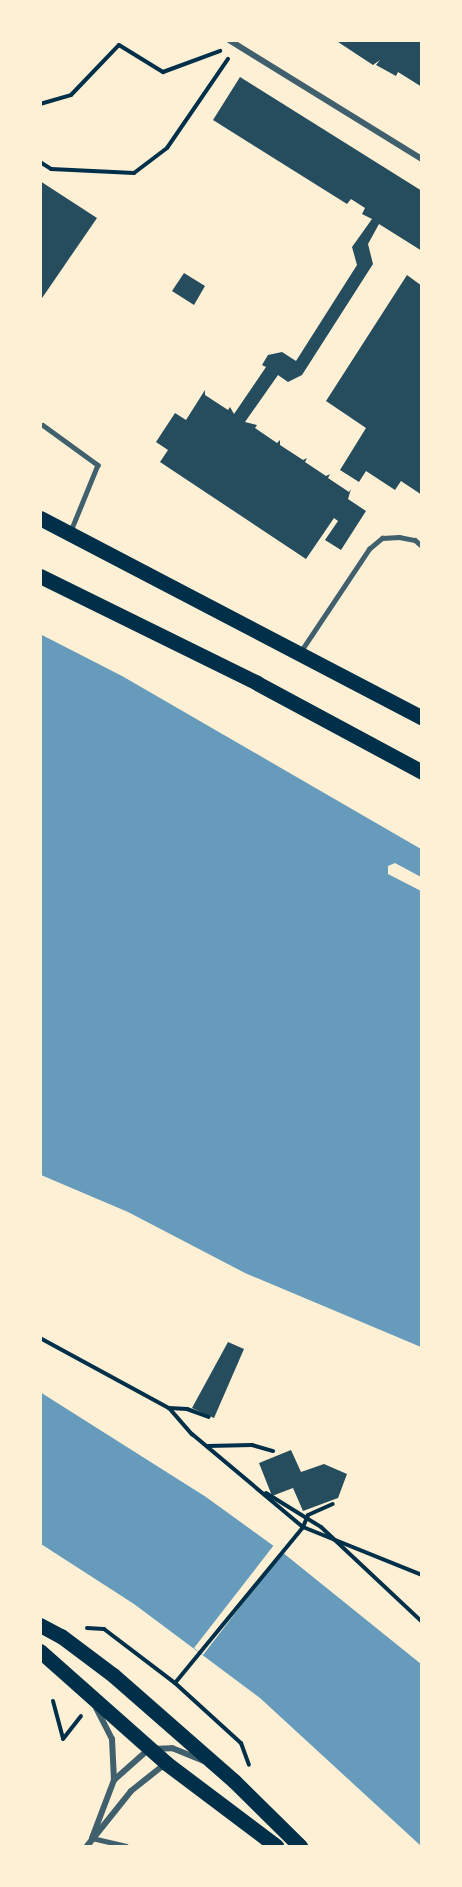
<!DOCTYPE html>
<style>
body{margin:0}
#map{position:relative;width:462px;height:1887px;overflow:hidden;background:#fdf0d5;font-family:Literata,serif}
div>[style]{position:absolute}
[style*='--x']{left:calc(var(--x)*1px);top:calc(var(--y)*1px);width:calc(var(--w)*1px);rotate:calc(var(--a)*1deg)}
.water>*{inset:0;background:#669bbc}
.pier>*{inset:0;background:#fdf0d5}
.building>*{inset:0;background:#264d5e}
.path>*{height:4px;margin:-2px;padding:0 2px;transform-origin:2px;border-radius:2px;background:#003049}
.service>*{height:4.5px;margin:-2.25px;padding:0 2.25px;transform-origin:2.25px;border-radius:2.25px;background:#3f606c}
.minor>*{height:6px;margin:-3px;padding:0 3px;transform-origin:3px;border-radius:3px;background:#3f606c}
.primary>*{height:15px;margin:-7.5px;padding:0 7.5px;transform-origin:7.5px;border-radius:7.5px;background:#003049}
span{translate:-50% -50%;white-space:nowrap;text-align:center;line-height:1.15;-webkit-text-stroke:6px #fdf0d5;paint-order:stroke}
.frame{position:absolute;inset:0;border:42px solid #fdf0d5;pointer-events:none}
</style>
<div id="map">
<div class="water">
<div style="clip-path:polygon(40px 634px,122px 676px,421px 849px,421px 1347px,245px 1273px,128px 1212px,41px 1175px)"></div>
<div style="clip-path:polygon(40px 1392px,206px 1497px,282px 1552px,421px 1664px,421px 1846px,260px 1698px,134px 1604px,41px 1544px)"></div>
</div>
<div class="pier">
<div style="clip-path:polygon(395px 863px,421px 877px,421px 891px,388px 874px,388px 866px)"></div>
<div style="clip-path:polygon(274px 1545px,282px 1552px,203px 1655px,194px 1648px)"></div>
</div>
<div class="building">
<div style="clip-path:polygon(335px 40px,422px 40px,422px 87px,398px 72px,396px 76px,376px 65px,380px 60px,373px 65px)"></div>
<div style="clip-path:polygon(240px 77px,422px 191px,422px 251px,379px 224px,368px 244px,373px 264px,302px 375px,288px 382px,278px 375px,245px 422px,257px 425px,255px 428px,277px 443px,280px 440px,280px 445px,303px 460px,307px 458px,305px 462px,326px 476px,330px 474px,328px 478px,349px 492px,351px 489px,348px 499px,366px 511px,341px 550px,325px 540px,338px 521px,334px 518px,306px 559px,160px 462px,168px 450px,156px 442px,175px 413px,186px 420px,205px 390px,205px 395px,228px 410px,230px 407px,234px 414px,266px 367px,262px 365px,268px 355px,282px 352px,296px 361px,357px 265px,352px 247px,372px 219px,362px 214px,365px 208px,351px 199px,347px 204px,213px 120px)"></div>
<div style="clip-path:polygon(40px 181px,97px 218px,40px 301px)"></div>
<div style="clip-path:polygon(184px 273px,205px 286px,194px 305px,172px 291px)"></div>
<div style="clip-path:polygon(407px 275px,422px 286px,422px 495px,401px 481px,395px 490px,366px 471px,359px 482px,340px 470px,366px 428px,326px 401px)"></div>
<div style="clip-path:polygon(228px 1342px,244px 1349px,214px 1418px,192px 1408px)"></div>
<div style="clip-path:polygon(291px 1450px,301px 1472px,324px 1464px,347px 1474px,338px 1498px,303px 1511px,293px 1488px,272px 1496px,259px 1463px)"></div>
</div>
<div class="path">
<div style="--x:40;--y:104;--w:32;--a:-16"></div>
<div style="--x:71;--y:95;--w:69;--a:-46.2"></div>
<div style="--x:119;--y:45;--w:52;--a:31.5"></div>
<div style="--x:163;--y:72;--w:61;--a:-20.2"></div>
<div style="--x:40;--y:162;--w:13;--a:32"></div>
<div style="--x:51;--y:169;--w:83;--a:2.8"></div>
<div style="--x:134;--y:173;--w:41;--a:-37.1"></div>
<div style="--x:167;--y:148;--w:108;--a:-55.6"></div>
<div style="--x:40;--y:1338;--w:147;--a:28.5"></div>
<div style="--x:169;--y:1408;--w:35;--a:49"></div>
<div style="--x:192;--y:1434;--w:145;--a:40"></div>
<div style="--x:303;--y:1527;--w:128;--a:22"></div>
<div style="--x:169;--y:1408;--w:18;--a:3"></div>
<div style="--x:187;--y:1409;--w:23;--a:20"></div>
<div style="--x:208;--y:1446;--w:44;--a:-1.3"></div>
<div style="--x:252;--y:1445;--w:22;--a:16"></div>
<div style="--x:266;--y:1493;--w:65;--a:31.7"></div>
<div style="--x:321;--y:1527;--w:139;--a:43.2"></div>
<div style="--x:87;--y:1628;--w:17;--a:3"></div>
<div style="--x:104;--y:1629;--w:89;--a:37.3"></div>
<div style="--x:175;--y:1683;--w:89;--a:42.3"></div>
<div style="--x:241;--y:1743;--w:23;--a:70"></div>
<div style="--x:175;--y:1683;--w:202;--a:-50.6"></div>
<div style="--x:303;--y:1527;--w:13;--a:-67"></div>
<div style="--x:308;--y:1515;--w:27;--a:-24"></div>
<div style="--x:53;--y:1701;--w:38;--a:75"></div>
<div style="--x:63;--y:1739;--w:29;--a:-52"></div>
</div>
<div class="service">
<div style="--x:43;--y:425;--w:68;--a:36"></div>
<div style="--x:98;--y:465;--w:71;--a:112.2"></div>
<div style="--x:301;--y:651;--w:123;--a:-56.3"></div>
<div style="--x:369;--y:549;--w:17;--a:-40"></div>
<div style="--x:382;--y:538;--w:17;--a:-3"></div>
<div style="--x:399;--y:537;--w:16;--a:11"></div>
<div style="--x:415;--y:540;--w:9;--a:41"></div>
<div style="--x:92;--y:1838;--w:35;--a:13"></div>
</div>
<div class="minor">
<div style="--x:229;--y:40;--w:227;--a:31.7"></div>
<div style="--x:114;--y:1780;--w:47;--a:-41.5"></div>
<div style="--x:149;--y:1749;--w:23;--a:-2"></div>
<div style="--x:172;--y:1748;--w:35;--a:22"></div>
<div style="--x:92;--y:1838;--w:62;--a:-69.2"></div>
<div style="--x:114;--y:1780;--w:41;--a:-92.8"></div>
<div style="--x:112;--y:1739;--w:35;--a:-117"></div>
<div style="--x:87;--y:1846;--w:70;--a:-51.3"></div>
<div style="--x:131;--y:1791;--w:43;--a:-38.5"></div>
</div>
<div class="primary">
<div style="--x:40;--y:518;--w:431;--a:27.6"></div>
<div style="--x:40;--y:576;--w:242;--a:26.2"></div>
<div style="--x:257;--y:683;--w:187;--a:28.3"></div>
<div style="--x:40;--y:1625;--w:24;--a:28"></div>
<div style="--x:61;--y:1636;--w:65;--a:36.9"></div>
<div style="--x:113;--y:1675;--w:161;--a:41.2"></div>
<div style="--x:234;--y:1781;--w:93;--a:44.6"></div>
<div style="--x:40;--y:1651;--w:169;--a:41.6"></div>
<div style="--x:166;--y:1763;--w:138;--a:37"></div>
</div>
<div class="frame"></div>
</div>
